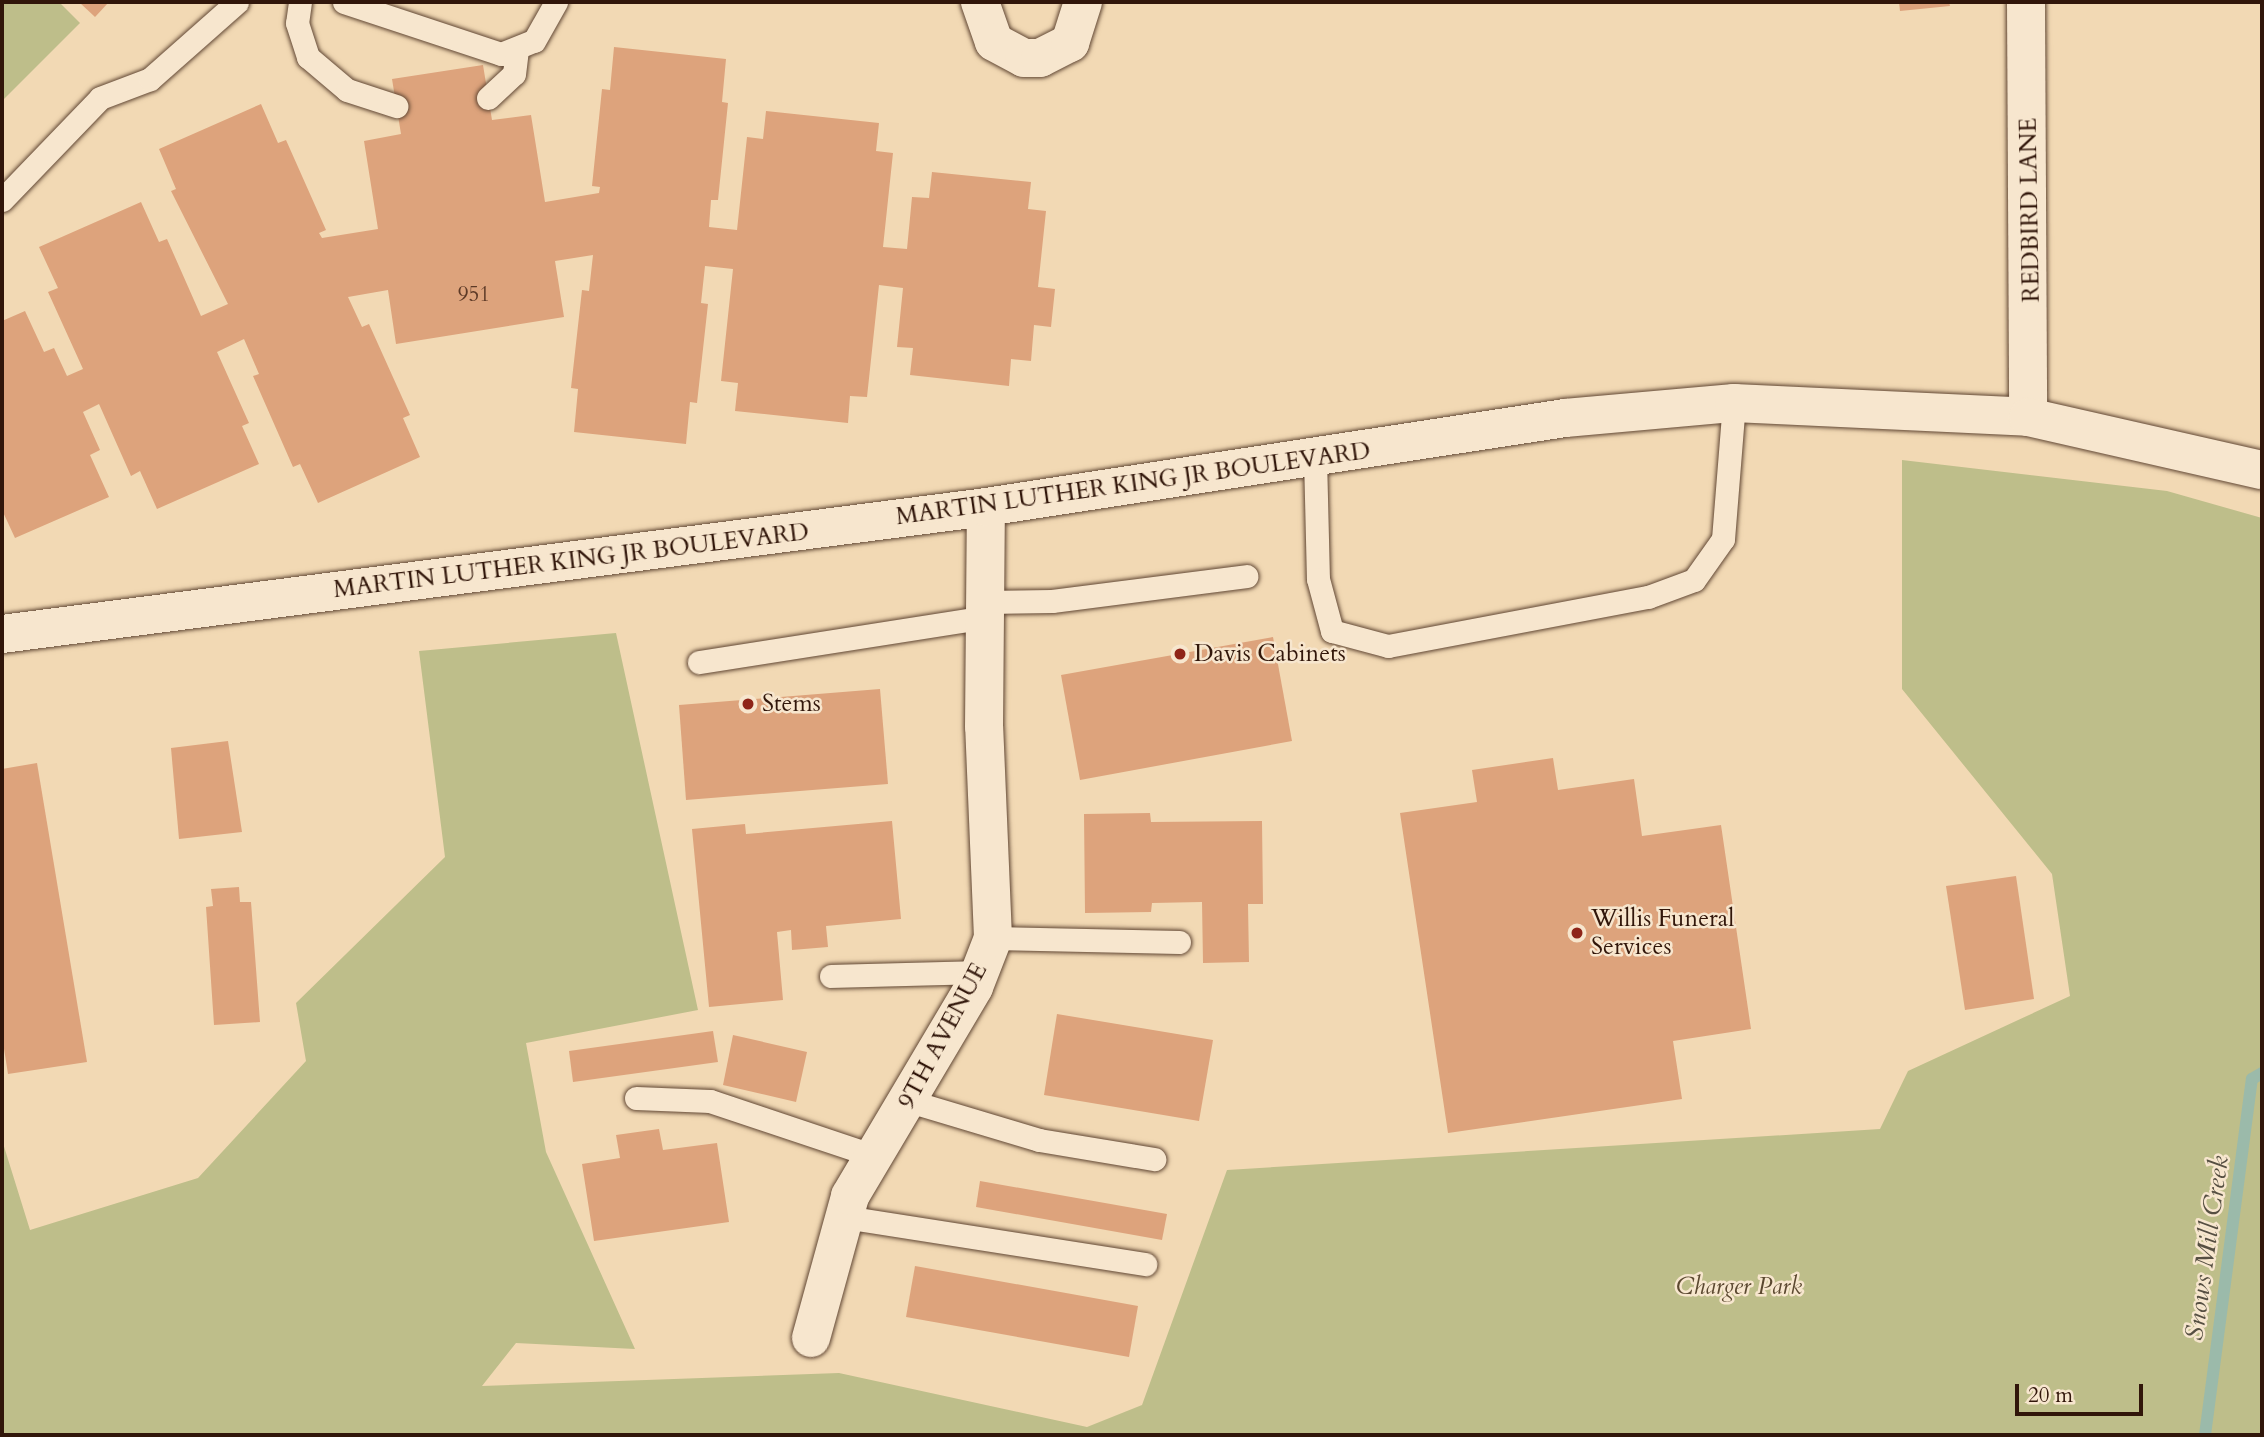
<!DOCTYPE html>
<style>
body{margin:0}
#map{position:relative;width:2264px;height:1437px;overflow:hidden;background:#f2d9b4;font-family:Cardo,serif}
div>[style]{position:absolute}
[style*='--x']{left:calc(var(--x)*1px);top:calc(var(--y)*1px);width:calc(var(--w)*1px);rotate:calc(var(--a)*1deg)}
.green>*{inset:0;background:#bebe8a}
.stream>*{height:12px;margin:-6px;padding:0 6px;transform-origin:6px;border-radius:6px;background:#9bbaaa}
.building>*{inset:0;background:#dda37c}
.roads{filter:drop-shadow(0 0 2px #614734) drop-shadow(0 0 2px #614734)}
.service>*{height:23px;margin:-11.5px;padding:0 11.5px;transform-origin:11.5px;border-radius:11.5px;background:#f7e6ce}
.minor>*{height:38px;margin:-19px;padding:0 19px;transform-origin:19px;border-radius:19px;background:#f7e6ce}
.secondary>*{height:38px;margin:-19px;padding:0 19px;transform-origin:19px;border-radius:19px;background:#f7e6ce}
.dots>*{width:19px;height:19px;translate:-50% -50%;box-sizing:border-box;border:4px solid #f7e6ce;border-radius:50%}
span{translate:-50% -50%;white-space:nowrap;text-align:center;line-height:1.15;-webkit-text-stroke:5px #f7e6ce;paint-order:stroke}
.number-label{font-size:21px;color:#5c3926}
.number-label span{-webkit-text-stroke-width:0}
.street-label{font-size:24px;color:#31160a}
.poi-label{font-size:24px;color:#31160a}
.left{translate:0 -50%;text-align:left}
.park-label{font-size:24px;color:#5b4830;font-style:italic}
.water-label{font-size:26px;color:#564f42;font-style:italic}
.frame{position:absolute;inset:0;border:4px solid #31160a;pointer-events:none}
.scale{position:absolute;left:2015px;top:1384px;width:128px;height:32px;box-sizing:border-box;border:4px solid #31160a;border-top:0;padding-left:9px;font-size:21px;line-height:24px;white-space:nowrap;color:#31160a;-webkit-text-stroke:5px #f7e6ce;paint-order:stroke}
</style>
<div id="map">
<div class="green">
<div style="clip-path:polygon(2px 2px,59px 2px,80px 23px,2px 101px)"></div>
<div style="clip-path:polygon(1902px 460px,2167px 491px,2262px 518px,2262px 1435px,2px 1435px,2px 1140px,30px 1230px,198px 1178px,306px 1061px,296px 1003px,445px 857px,419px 651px,616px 633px,698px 1010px,526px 1043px,546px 1152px,635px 1349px,516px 1343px,482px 1386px,839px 1373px,1087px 1427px,1142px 1405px,1227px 1170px,1880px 1129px,1908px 1071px,2070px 996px,2052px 874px,1902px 689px)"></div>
</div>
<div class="stream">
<div style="--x:2205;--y:1435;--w:359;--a:-82.5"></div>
<div style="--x:2252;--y:1079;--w:12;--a:-31"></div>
</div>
<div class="building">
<div style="clip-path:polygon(79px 2px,109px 2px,95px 17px)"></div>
<div style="clip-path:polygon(1899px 2px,1949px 2px,1950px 6px,1900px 11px)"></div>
<div style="clip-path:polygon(614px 47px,726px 59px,722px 102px,728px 103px,718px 200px,711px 200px,709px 227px,737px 230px,747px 137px,763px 139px,766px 111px,879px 123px,876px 151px,893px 153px,883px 247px,907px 249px,912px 197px,929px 198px,932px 172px,1031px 182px,1028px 209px,1046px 211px,1038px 287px,1055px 289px,1051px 327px,1034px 325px,1031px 361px,1011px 359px,1009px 386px,910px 375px,913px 348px,897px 347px,903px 288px,879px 285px,867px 397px,850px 396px,848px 423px,735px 411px,738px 383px,721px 381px,733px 269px,705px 266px,701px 303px,708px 304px,697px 403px,690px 402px,686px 444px,574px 432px,578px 389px,571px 388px,582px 290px,589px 291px,593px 255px,555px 261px,564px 317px,396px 344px,388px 290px,348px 297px,362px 327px,369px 324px,410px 415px,403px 418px,420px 457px,318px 503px,300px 464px,293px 467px,253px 376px,259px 374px,244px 339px,217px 352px,249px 423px,242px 426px,259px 464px,157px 509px,140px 471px,131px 476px,99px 404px,83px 412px,100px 450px,90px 455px,109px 497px,15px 538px,2px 510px,2px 321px,25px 311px,44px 352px,54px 348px,67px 376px,83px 369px,48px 292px,58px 288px,39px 247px,141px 202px,159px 242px,167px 239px,201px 316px,228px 304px,171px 191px,176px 189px,159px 149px,261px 104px,278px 143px,286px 140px,326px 230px,319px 233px,322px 238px,378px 229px,364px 141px,401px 134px,392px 79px,483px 65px,492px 120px,531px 115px,545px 202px,599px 193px,600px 187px,592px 186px,602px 89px,610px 90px)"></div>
<div style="clip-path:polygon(1273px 637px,1292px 741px,1080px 780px,1061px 675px)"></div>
<div style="clip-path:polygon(880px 689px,888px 784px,686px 800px,679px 705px)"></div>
<div style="clip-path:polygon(228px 741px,242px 832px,179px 839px,171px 748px)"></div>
<div style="clip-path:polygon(1553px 758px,1558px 790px,1634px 779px,1642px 836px,1721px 825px,1751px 1029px,1673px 1041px,1682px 1099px,1448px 1133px,1400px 813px,1477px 802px,1472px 770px)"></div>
<div style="clip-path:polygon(37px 763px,87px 1062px,8px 1074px,2px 1036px,2px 769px)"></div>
<div style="clip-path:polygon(1150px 813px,1151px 822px,1262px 821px,1263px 904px,1248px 904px,1249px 962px,1203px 963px,1202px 902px,1152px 903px,1151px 912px,1085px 913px,1084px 814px)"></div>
<div style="clip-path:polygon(892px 821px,901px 919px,826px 926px,828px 947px,792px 950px,791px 930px,777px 932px,783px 1000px,709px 1007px,692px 829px,745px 824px,746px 834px)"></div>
<div style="clip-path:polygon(2016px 876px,2034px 999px,1965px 1010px,1946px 886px)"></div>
<div style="clip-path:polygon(239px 887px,240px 902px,251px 902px,260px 1022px,214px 1025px,206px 907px,213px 906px,211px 889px)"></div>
<div style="clip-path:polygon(1057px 1014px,1213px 1040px,1199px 1121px,1044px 1095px)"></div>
<div style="clip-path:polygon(713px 1031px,718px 1062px,573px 1082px,569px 1051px)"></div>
<div style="clip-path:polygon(733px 1035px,807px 1052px,796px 1102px,723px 1085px)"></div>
<div style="clip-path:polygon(659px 1129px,663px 1150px,717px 1143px,729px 1222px,594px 1241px,582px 1164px,620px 1158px,616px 1135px)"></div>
<div style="clip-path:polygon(980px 1181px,1167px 1214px,1162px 1240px,976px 1207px)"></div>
<div style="clip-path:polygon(915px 1266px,1138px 1306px,1129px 1357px,906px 1317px)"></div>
</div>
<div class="roads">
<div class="service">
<div style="--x:300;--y:2;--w:21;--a:98"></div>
<div style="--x:297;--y:23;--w:36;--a:72"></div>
<div style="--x:308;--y:57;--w:51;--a:40.2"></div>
<div style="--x:347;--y:90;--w:52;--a:18.1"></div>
<div style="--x:344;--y:2;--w:165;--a:18.3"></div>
<div style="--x:501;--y:54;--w:35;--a:-22"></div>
<div style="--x:534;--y:41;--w:45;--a:-60.6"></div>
<div style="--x:488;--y:98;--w:35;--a:-43"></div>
<div style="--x:514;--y:74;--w:24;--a:-83"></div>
<div style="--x:2;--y:200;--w:141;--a:-46.1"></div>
<div style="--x:100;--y:98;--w:53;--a:-20.8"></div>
<div style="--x:150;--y:79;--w:116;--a:-41.5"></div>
<div style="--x:1315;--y:457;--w:122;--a:88.6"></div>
<div style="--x:1318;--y:579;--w:54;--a:74.9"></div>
<div style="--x:1332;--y:631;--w:58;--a:15"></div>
<div style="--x:1388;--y:646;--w:265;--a:-10.7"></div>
<div style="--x:1648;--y:597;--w:49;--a:-20.3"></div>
<div style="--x:1694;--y:580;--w:50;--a:-54.7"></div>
<div style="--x:1723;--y:539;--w:136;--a:-85.4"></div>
<div style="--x:985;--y:602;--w:67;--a:-0.9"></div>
<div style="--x:1052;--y:601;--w:196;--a:-7.3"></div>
<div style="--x:699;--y:662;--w:290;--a:-8.9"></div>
<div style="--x:993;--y:938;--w:186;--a:1.2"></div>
<div style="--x:831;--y:976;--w:149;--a:-1.5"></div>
<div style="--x:636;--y:1098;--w:74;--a:2.3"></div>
<div style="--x:710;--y:1101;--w:173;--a:18.5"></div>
<div style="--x:909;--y:1101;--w:136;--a:16.7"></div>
<div style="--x:1039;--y:1140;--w:117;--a:9.4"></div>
<div style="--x:844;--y:1217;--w:305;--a:8.9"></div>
</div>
<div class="minor">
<div style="--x:980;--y:2;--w:42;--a:70.7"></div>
<div style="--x:994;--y:42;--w:34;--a:28"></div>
<div style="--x:1024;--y:58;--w:16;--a:0"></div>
<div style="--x:1040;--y:58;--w:34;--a:-27"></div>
<div style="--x:1070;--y:43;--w:43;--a:-72.4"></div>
<div style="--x:2026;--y:2;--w:415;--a:89.7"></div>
<div style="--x:811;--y:1338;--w:147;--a:-74.6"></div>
<div style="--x:850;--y:1196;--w:243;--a:-59.3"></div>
<div style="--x:974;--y:987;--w:53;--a:-68.8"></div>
<div style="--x:993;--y:938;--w:211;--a:-92.4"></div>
<div style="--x:984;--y:727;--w:220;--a:-89.5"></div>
</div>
<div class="secondary">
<div style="--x:2;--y:634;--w:992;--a:-7.35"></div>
<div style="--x:986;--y:507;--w:586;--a:-8.74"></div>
<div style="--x:1565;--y:418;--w:170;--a:-5.1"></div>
<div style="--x:1734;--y:403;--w:294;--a:2.7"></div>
<div style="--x:2028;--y:417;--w:240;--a:12.8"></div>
</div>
</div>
<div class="dots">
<div style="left:1180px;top:654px;background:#8f2418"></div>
<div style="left:748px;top:704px;background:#8f2418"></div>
<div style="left:1577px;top:933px;background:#8f2418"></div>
</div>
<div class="number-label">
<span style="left:474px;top:295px">951</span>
</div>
<div class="street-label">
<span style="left:2030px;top:210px;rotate:-91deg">REDBIRD LANE</span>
<span style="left:1133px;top:484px;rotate:-8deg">MARTIN LUTHER KING JR BOULEVARD</span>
<span style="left:571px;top:561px;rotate:-7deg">MARTIN LUTHER KING JR BOULEVARD</span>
<span style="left:943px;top:1036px;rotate:-62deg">9TH AVENUE</span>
</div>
<div class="poi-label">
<span class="left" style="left:1194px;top:654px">Davis Cabinets</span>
<span class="left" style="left:762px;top:704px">Stems</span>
<span class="left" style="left:1591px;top:933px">Willis Funeral<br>Services</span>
</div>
<div class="park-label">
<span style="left:1739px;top:1287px">Charger Park</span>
</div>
<div class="water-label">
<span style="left:2207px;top:1248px;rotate:-82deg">Snows Mill Creek</span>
</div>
<div class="frame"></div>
<div class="scale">20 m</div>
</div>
